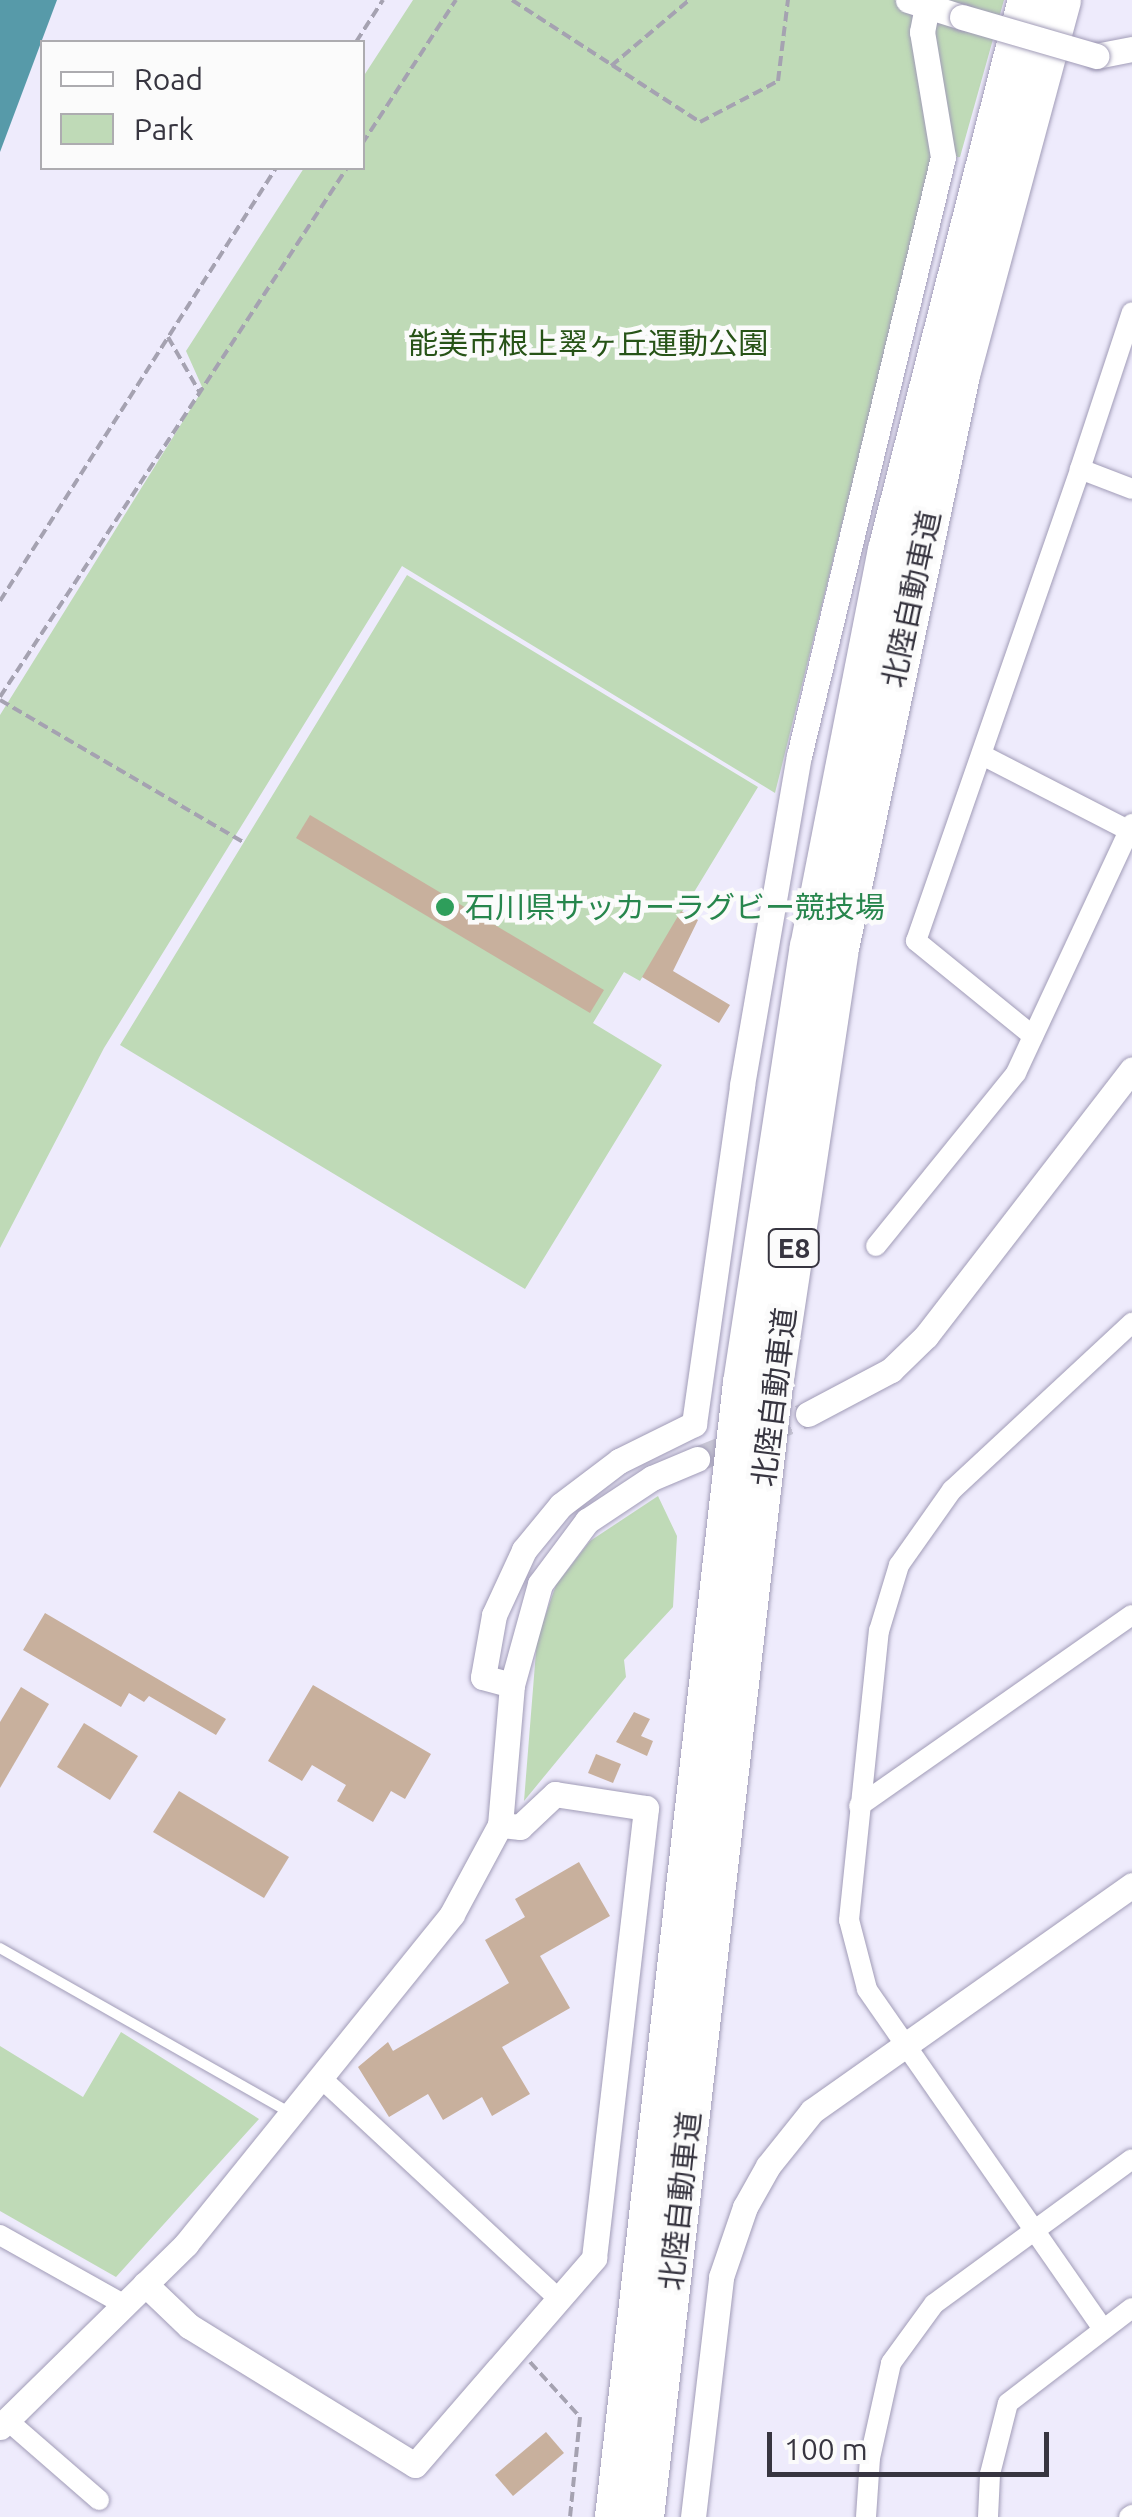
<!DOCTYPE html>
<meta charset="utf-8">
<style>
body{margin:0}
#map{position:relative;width:1132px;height:2517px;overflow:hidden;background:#eeebfc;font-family:Ubuntu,"Noto Sans JP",sans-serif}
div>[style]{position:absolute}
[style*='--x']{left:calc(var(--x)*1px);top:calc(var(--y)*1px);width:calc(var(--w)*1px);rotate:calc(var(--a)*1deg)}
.green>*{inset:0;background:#bfdab7}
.water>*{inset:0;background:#579aa9}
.building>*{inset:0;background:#c8b09d}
.tertiary-tunnel>*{height:25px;margin-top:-12.5px;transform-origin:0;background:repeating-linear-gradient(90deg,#c9c7d6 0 25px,transparent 0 37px)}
.path>*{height:4px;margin-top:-2px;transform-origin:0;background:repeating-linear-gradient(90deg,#a5a2b1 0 10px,transparent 0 15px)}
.roads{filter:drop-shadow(0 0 2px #a19cb7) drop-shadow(0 0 2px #a19cb7)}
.service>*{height:10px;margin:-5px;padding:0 5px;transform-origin:5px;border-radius:5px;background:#fff}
.minor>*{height:20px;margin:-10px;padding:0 10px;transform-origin:10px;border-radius:10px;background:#fff}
.tertiary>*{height:25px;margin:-12.5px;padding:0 12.5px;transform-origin:12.5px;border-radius:12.5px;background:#fff}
.motorway>*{height:38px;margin:-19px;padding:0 19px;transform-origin:19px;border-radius:19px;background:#fff}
.bridges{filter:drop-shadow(0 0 2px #a19cb7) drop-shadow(0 0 2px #a19cb7)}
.tertiary-bridge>*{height:25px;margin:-12.5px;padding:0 12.5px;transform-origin:12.5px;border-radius:12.5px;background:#fff}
.dots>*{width:28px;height:28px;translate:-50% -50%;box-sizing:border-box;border:5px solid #fbfbfb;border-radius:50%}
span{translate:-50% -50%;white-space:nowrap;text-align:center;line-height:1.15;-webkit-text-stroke:9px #fbfbfb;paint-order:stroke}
.shield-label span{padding:2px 8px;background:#fbfbfb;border:2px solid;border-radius:8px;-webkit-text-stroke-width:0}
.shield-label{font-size:28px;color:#373540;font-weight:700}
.park-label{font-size:30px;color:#275317}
.street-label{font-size:30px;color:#373540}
.leisure-label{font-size:30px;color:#27864d}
.left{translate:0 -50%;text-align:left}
.legend{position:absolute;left:40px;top:40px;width:325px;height:130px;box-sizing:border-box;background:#fbfbfb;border:2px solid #adacb0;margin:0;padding:12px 18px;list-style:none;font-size:30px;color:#373540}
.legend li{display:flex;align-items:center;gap:20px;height:50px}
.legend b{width:50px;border:2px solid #adacb0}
.scale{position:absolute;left:767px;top:2432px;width:282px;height:45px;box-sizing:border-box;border:5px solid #373540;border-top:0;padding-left:12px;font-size:30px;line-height:35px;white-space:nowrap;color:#373540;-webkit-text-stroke:8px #fbfbfb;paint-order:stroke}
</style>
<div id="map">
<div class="green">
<div style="clip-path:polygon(413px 0,1004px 0,960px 157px,933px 159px,775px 793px,402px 566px,104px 1048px,0 1248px,0 715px,203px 389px,186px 351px,304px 168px,362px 168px,363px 77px)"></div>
<div style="clip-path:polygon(407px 575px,758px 787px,640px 981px,624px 972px,593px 1023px,662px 1065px,525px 1289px,120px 1045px)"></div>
<div style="clip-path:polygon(658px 1496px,677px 1536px,673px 1607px,624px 1660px,626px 1677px,524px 1801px,537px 1639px,556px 1585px,590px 1541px)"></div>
<div style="clip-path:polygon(121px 2032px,259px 2119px,116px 2277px,0 2211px,0 2046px,83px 2097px)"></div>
</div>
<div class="water">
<div style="clip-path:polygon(0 0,57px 0,0 152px)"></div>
</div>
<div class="building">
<div style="clip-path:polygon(310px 815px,604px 990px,590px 1013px,296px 838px)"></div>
<div style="clip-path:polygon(681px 911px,698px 920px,673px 971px,730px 1005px,719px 1023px,642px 977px)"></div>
<div style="clip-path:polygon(45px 1613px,226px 1719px,216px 1735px,149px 1696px,144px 1702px,129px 1693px,121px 1707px,23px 1650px)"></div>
<div style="clip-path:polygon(313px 1685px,431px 1754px,405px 1799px,391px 1791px,373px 1822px,337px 1801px,346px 1785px,312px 1765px,302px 1781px,268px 1761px)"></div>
<div style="clip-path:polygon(21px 1687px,49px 1704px,0 1788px,0 1722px)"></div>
<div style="clip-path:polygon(634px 1712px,650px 1719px,641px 1736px,653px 1741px,647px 1756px,616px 1742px)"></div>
<div style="clip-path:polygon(84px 1723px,138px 1756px,110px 1800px,57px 1767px)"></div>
<div style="clip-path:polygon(596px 1754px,621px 1764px,613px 1783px,588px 1773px)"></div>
<div style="clip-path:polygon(179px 1791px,289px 1857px,264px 1898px,153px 1832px)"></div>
<div style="clip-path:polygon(579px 1862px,610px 1916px,540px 1956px,570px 2008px,502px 2047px,530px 2094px,492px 2116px,482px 2097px,443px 2120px,428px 2094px,389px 2117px,358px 2067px,388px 2042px,393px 2051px,509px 1983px,485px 1940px,525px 1917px,515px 1899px)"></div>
<div style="clip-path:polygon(546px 2432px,564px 2453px,513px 2496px,495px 2475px)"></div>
</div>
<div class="tertiary-tunnel">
<div style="--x:697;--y:1459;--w:120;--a:-22.1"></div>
</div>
<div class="path">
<div style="--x:512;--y:0;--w:224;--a:33"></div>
<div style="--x:700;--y:122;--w:88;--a:-27.7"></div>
<div style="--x:778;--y:81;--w:82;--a:-83"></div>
<div style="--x:356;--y:42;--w:50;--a:-57.3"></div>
<div style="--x:611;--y:66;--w:102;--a:-40.2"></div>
<div style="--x:362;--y:144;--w:172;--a:-56.9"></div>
<div style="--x:168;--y:337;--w:64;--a:60.3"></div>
<div style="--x:0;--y:601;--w:513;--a:-57.49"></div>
<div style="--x:0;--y:697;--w:633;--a:-56.74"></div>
<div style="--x:0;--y:700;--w:281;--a:30.3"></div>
<div style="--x:530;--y:2362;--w:74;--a:47.7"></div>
<div style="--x:580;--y:2417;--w:100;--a:95.7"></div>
</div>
<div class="roads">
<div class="service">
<div style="--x:0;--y:1948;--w:335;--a:29.6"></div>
</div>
<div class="minor">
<div style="--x:1080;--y:469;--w:165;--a:-71.7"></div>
<div style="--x:982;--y:755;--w:169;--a:27.2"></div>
<div style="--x:1033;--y:1036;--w:151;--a:-140.9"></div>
<div style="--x:916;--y:941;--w:500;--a:-70.8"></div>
<div style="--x:1080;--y:469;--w:56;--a:21"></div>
<div style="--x:876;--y:1246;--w:223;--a:-51"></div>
<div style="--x:1016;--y:1073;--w:275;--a:-65"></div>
<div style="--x:859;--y:1806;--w:333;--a:-35"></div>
<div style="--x:321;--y:2078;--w:325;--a:42.9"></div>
<div style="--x:0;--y:2235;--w:141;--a:29.3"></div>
<div style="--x:1103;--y:2329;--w:414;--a:-124.8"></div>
<div style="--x:867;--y:1989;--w:71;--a:-104.6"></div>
<div style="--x:849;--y:1920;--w:291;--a:-84.1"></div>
<div style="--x:879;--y:1631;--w:69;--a:-73.1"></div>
<div style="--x:899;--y:1565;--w:92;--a:-54.8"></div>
<div style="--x:952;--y:1490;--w:246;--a:-42.9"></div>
<div style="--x:7;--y:2420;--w:122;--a:41"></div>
<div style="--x:866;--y:2517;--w:59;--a:-86.1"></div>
<div style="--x:870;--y:2458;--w:97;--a:-77.5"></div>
<div style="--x:891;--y:2363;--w:73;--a:-53.9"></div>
<div style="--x:934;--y:2304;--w:245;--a:-36.2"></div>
<div style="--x:988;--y:2517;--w:43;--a:-87.3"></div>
<div style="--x:990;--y:2474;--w:73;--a:-75.8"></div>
<div style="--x:1008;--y:2403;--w:156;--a:-37.5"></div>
<div style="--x:1129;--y:2517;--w:4;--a:-34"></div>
</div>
<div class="tertiary">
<div style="--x:908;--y:0;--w:57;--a:17.5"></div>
<div style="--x:1096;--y:56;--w:37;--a:-11"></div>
<div style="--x:808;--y:1414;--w:94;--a:-27.9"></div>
<div style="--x:891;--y:1370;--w:49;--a:-44.2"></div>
<div style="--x:926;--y:1336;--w:337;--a:-52.3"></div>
<div style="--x:512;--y:1685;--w:30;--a:-165"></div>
<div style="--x:483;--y:1677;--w:63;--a:-79.9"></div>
<div style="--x:494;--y:1615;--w:72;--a:-65.2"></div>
<div style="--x:524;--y:1550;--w:58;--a:-50.6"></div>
<div style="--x:561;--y:1505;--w:73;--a:-37.2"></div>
<div style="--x:619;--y:1461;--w:84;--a:-26.3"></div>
<div style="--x:694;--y:1424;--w:342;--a:-81.9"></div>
<div style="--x:742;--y:1085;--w:334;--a:-80.2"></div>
<div style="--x:799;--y:756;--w:616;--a:-76.48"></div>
<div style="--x:943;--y:157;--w:127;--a:-99.5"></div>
<div style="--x:922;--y:32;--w:25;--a:-79"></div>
<div style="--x:145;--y:2284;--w:61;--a:43.7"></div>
<div style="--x:189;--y:2326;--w:265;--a:31.6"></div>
<div style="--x:415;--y:2465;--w:274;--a:-49.1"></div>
<div style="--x:594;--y:2258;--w:453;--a:-83.4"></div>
<div style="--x:646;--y:1808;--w:92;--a:-171.3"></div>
<div style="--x:555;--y:1794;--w:48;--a:136.7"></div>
<div style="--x:520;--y:1827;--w:20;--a:-174"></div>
<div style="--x:0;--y:2427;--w:261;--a:-44.5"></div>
<div style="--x:186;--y:2244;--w:424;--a:-51.1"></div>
<div style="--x:452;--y:1914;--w:101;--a:-61.7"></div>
<div style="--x:500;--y:1825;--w:141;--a:-85.1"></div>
<div style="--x:512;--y:1685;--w:105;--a:-74.5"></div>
<div style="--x:540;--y:1584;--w:79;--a:-53.3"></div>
<div style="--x:587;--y:1521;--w:78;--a:-33.5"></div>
<div style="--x:652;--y:1478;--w:49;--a:-22.9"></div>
<div style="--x:693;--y:2517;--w:242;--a:-83.3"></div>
<div style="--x:721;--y:2277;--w:74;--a:-71.1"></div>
<div style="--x:745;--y:2207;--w:47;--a:-60.7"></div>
<div style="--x:768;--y:2166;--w:70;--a:-51.3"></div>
<div style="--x:812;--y:2111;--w:392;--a:-35.2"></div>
</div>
<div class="motorway">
<div style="--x:614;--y:2517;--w:1141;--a:-83.56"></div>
<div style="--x:742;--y:1383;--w:441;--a:-81.3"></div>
<div style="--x:809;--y:947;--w:405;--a:-78.9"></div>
<div style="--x:887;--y:550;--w:568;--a:-75.72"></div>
<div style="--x:645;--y:2517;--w:1139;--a:-83.5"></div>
<div style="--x:774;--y:1385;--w:437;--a:-81.4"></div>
<div style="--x:839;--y:953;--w:591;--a:-78.08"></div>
<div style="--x:961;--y:375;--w:388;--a:-74.9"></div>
</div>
</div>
<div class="bridges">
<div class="tertiary-bridge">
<div style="--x:962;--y:17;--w:140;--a:16.2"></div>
</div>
</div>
<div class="dots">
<div style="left:445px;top:907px;background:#2e9e5b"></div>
</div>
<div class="shield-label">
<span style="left:794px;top:1248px">E8</span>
</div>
<div class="park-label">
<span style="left:588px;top:343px">能美市根上翠ヶ丘運動公園</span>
</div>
<div class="street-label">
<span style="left:911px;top:599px;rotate:-78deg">北陸自動車道</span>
<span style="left:774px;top:1397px;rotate:-83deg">北陸自動車道</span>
<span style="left:680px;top:2201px;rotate:-84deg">北陸自動車道</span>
</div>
<div class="leisure-label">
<span class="left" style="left:465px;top:907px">石川県サッカーラグビー競技場</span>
</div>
<ul class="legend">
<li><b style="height:12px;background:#fff"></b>Road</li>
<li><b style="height:28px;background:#bfdab7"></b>Park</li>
</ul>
<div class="scale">100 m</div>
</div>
